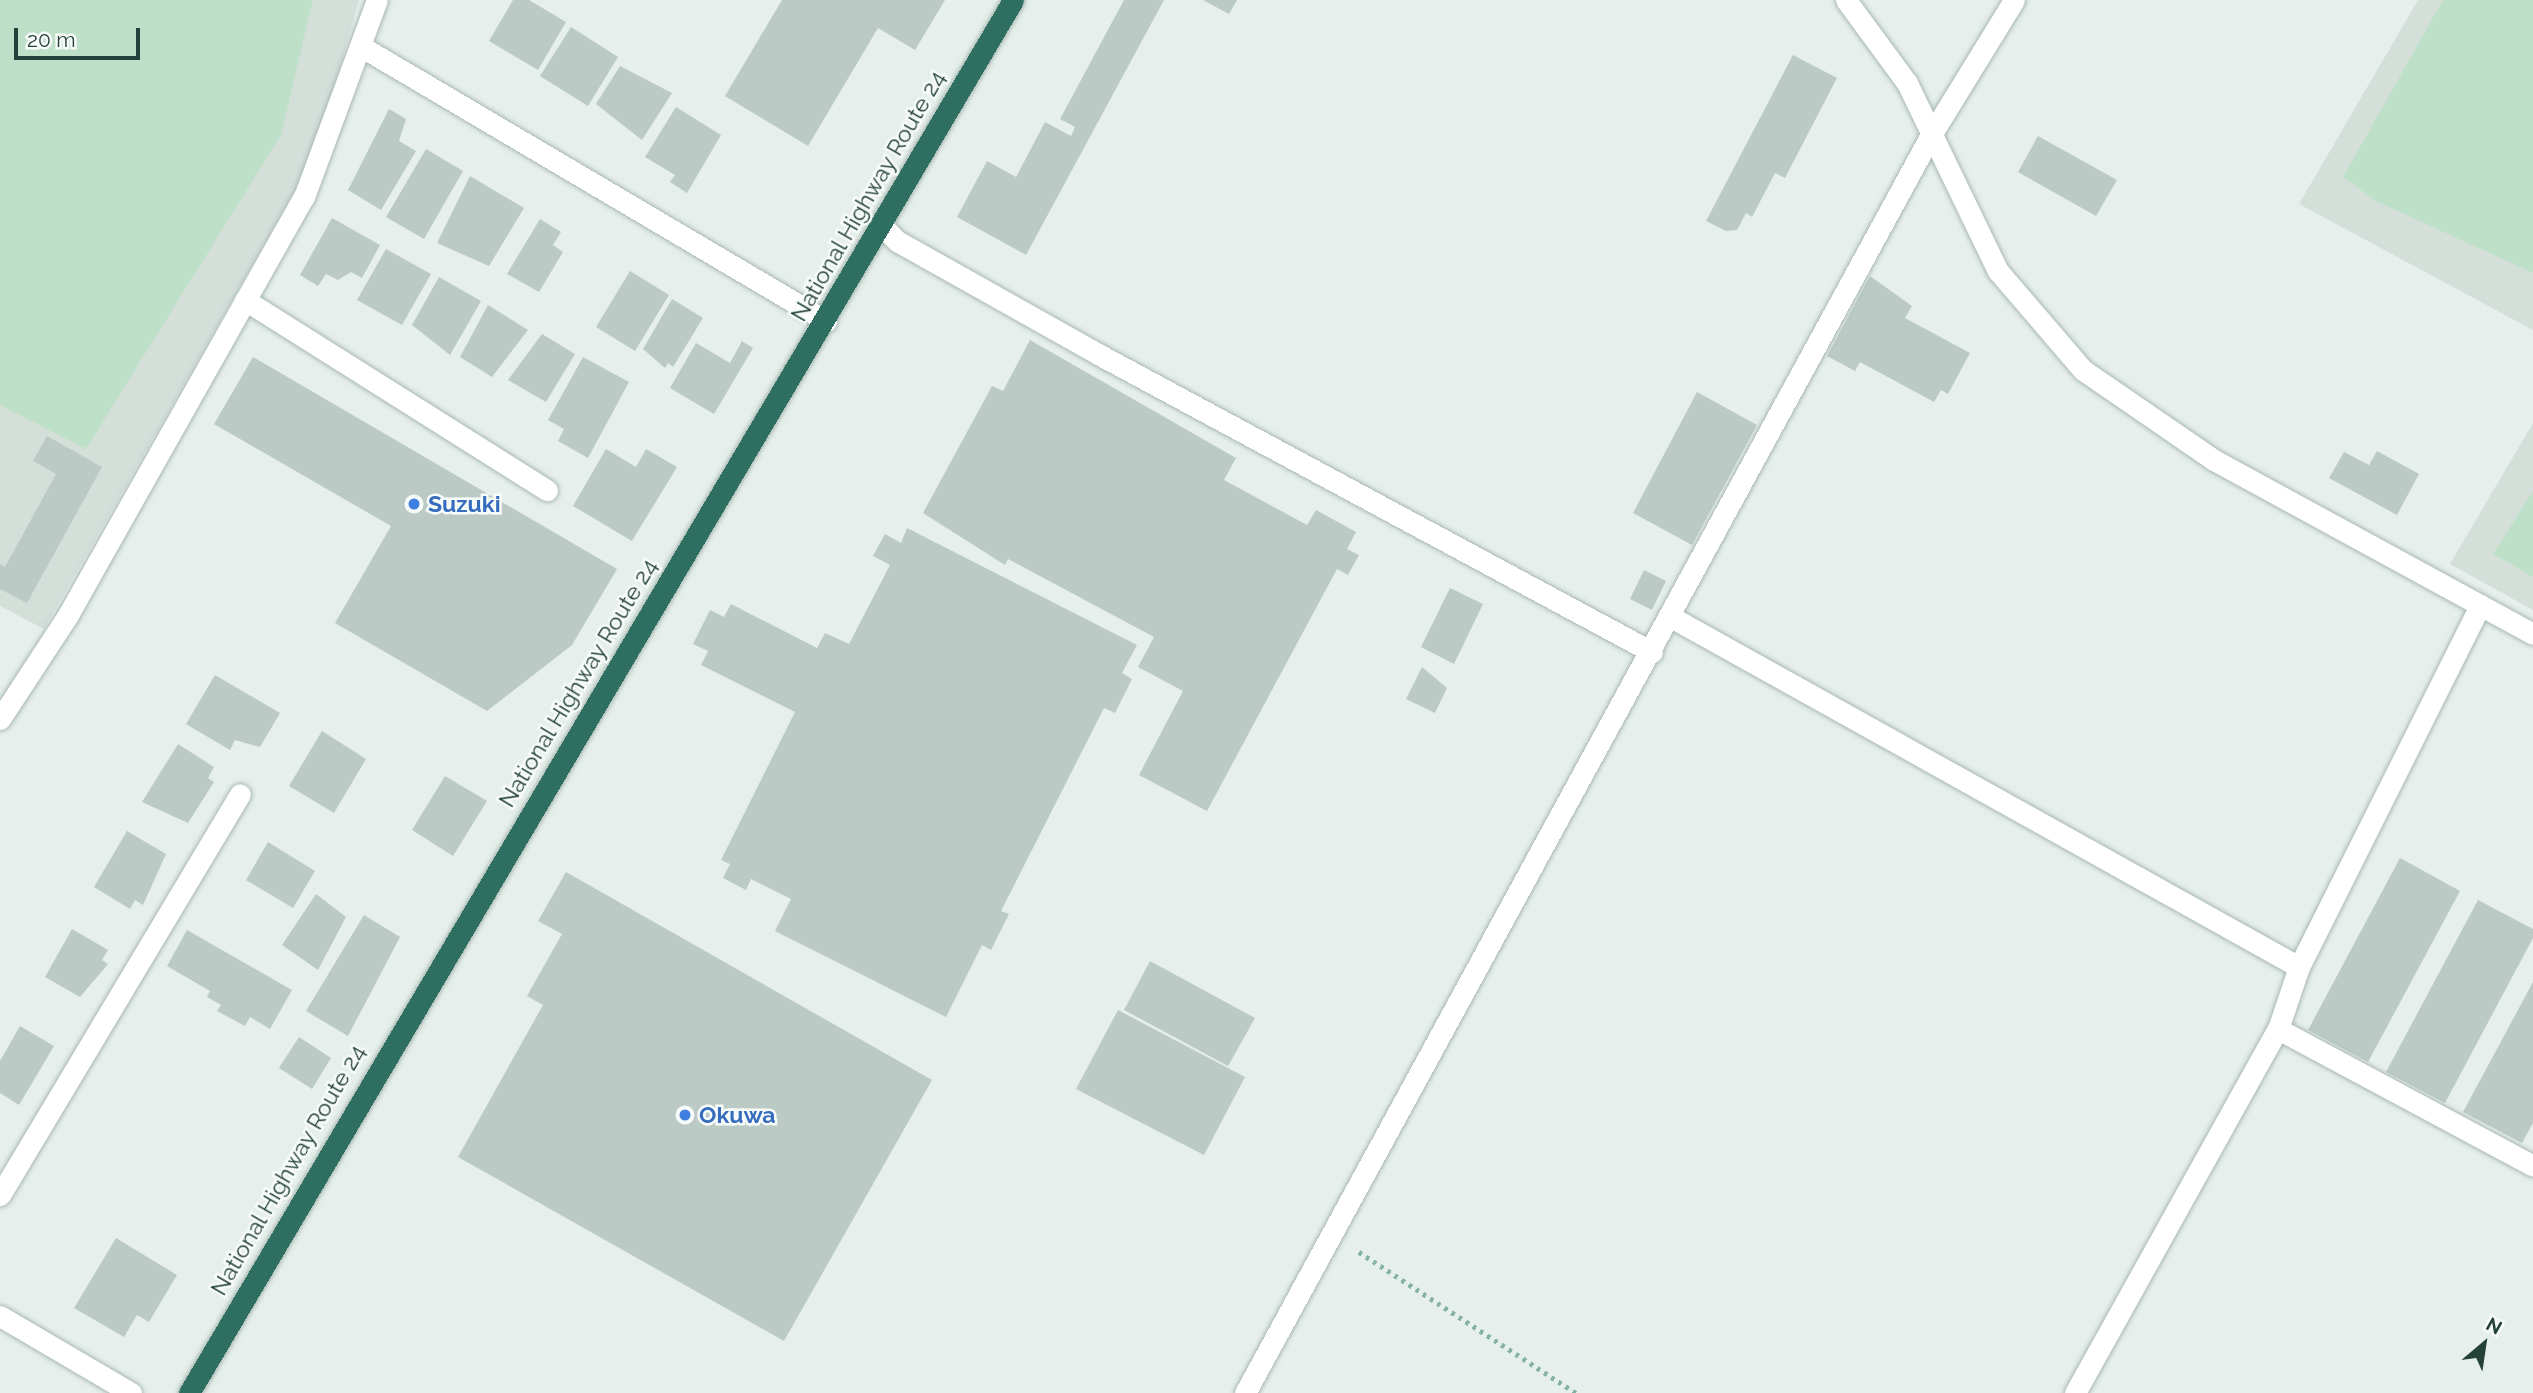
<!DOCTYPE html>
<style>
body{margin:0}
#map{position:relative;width:2533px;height:1393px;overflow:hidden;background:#e6efeb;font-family:Raleway,sans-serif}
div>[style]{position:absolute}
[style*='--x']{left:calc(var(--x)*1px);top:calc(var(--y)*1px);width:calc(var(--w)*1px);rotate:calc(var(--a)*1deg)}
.built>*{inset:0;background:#d4dfda}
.green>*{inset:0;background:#bfe0c8}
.building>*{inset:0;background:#bbcac4}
.path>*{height:4.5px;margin-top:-2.25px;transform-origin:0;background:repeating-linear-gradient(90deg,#86b3a5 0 3.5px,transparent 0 8.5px)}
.roads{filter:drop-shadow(0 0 2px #a8b8b2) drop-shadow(0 0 2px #a8b8b2)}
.minor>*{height:21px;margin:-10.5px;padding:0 10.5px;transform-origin:10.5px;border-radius:10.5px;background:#fff}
.highway>*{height:21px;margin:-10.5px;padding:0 10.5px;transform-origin:10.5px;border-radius:10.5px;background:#2f6f62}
.dots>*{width:19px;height:19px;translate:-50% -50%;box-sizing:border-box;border:4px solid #f7fbf9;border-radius:50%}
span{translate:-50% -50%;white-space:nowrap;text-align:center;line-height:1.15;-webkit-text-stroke:5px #f7fbf9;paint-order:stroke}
.street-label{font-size:23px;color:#24423a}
.shop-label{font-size:23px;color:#366cbe;font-weight:700}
.left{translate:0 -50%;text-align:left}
.north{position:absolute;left:2449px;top:1309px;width:70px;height:70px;-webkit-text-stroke:5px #f7fbf9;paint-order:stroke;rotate:29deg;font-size:19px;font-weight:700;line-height:28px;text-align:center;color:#24423a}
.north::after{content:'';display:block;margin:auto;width:24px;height:32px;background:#24423a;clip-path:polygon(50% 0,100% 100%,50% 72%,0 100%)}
.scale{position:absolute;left:14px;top:28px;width:126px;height:32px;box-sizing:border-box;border:4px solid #24423a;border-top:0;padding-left:9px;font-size:21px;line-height:24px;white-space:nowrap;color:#24423a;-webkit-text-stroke:5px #f7fbf9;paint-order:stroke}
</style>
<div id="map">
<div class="built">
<div style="clip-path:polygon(0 0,359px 0,316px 153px,44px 629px,0 606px)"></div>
<div style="clip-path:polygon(2418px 0,2533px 0,2533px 330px,2299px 204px)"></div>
<div style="clip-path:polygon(2533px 423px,2533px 610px,2450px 564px)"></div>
</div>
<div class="green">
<div style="clip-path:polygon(0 0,313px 0,281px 135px,86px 449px,0 405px)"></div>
<div style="clip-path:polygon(2443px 0,2533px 0,2533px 273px,2376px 201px,2343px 177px)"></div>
<div style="clip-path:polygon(2533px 491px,2533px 577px,2493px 554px)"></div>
</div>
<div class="building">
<div style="clip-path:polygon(513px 0,529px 0,566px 22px,538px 70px,489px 41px)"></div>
<div style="clip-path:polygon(782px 0,945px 0,915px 50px,878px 28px,808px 146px,725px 96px)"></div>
<div style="clip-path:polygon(1124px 0,1164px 0,1026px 255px,957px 217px,987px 161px,1016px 177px,1045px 122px,1071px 136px,1075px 127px,1060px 119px)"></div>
<div style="clip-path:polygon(1203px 0,1237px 0,1229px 14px)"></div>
<div style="clip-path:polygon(571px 27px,618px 57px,588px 106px,540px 76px)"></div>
<div style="clip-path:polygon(1793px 55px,1837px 78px,1785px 178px,1775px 173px,1752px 217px,1746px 213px,1737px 230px,1726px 231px,1706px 221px)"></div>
<div style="clip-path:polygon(620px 66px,672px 93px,642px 140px,596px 104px)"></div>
<div style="clip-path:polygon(676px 107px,721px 135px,687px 193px,670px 182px,675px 175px,645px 157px)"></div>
<div style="clip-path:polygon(389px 109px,406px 119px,399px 141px,416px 151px,381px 210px,348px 190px)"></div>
<div style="clip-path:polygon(2038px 136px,2117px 180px,2096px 216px,2018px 172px)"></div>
<div style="clip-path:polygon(426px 149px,463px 171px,424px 239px,386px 217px)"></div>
<div style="clip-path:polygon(470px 176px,524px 208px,489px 266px,437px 243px)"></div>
<div style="clip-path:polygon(332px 218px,380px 245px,362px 278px,351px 272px,338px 280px,326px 274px,318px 286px,300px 275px)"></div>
<div style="clip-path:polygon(540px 219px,561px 232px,553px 245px,563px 252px,539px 292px,507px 274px)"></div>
<div style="clip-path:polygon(386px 249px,431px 274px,402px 325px,357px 300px)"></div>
<div style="clip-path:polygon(630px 271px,669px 295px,635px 351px,596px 327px)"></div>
<div style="clip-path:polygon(1870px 276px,1912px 306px,1905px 318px,1970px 353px,1948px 394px,1941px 390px,1934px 402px,1860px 362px,1855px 371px,1827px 356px)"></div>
<div style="clip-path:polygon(439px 277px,481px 301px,450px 355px,412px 325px)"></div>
<div style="clip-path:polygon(672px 299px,703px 318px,673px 367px,668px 363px,665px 368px,643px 349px)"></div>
<div style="clip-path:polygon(488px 305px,528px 330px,492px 377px,460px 357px)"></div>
<div style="clip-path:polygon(542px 334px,575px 354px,546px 402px,508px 380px)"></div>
<div style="clip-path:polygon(1030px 340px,1236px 458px,1224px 480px,1307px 525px,1316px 510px,1356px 532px,1347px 549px,1359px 555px,1348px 575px,1337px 569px,1207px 811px,1139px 775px,1183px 691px,1138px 667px,1154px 637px,1008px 559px,1005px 565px,923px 513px,992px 386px,1003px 391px)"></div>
<div style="clip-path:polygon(742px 341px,753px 348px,714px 414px,670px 388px,696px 343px,730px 363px)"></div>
<div style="clip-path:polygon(253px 357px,617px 569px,572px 645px,487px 711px,335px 623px,391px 526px,214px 424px)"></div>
<div style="clip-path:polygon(583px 357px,629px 382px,588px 458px,558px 441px,564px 429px,548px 420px)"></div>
<div style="clip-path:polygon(1697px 392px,1757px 425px,1692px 545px,1633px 513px)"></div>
<div style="clip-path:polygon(47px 436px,102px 467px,27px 603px,0 589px,0 564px,5px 567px,56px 474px,33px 461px)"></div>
<div style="clip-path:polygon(606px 449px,636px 467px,646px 449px,677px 467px,632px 541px,573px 506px)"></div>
<div style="clip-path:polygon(2377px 451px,2419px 474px,2397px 515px,2329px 478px,2344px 452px,2369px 465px)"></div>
<div style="clip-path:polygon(907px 528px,1137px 645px,1122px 673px,1132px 679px,1115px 713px,1104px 708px,1001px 911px,1009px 914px,991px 950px,982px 945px,946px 1017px,775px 931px,791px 899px,751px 879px,746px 890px,723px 878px,730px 864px,721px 860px,795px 712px,701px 665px,708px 651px,693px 644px,710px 610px,724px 617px,731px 604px,817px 648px,825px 633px,849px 644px,890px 565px,873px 556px,885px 534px,901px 543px)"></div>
<div style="clip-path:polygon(1644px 570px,1666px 581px,1652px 610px,1630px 599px)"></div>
<div style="clip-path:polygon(1450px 588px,1483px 604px,1454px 664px,1421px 647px)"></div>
<div style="clip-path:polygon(1422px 667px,1447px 688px,1435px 713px,1406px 699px)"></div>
<div style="clip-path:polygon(215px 675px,280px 713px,260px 747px,235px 740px,230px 750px,186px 724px)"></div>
<div style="clip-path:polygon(322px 731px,366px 759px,334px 813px,289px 786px)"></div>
<div style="clip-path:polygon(178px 744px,214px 767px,208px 778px,214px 782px,188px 823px,142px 802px)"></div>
<div style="clip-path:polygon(445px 776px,487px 801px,453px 856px,412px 830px)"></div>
<div style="clip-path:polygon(127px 831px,166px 854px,143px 905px,135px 900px,130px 909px,94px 887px)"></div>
<div style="clip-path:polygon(268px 842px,315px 871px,293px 908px,246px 880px)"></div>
<div style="clip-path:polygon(2400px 858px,2460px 891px,2368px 1062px,2308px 1030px)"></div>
<div style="clip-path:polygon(566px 872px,932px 1080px,784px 1341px,458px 1157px,543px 1005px,527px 996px,562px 934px,538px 921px)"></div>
<div style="clip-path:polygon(316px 894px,346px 917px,318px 970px,282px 945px)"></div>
<div style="clip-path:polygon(2478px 900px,2533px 929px,2533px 938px,2445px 1103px,2386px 1072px)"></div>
<div style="clip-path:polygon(364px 915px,400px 937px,348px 1036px,306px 1011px)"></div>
<div style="clip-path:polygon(72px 929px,108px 950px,102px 960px,108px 964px,80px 997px,45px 977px)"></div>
<div style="clip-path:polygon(187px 930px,292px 990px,270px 1029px,250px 1017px,245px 1026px,217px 1011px,221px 1005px,207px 997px,210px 991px,167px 966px)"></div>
<div style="clip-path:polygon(1150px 961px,1255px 1018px,1228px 1066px,1124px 1010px)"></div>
<div style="clip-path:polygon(2533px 982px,2533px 1123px,2522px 1143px,2463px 1112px)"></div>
<div style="clip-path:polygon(1118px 1010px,1245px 1077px,1204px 1155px,1076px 1089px)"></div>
<div style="clip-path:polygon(20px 1026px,54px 1046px,19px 1105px,0 1093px,0 1061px)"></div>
<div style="clip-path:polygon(299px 1037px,331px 1058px,312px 1089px,279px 1068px)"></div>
<div style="clip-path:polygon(116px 1238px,177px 1275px,149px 1322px,137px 1315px,124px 1337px,74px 1308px)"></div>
</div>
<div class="path">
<div style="--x:1359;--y:1252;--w:259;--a:33"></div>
</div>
<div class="roads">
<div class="minor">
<div style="--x:1846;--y:0;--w:103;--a:53.7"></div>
<div style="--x:1907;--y:83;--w:209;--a:64.2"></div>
<div style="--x:1998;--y:271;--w:130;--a:49.4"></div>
<div style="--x:2083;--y:370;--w:159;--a:34.5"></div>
<div style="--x:2214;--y:460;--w:363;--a:28.6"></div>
<div style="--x:362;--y:47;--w:539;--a:30.56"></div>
<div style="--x:881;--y:225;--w:23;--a:45"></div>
<div style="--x:897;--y:241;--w:231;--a:29.3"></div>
<div style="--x:1098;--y:354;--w:629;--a:28.28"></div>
<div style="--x:245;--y:300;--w:357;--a:32.2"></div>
<div style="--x:1671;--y:617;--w:719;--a:29.13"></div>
<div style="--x:2299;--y:967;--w:405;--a:-63.4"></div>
<div style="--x:0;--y:719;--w:124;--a:-56.8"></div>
<div style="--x:68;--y:615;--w:480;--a:-60.6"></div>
<div style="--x:304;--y:197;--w:210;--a:-69.7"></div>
<div style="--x:2278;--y:1029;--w:289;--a:28.2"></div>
<div style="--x:0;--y:1195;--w:467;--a:-59.1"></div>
<div style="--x:0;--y:1316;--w:152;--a:30.4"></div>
<div style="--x:1245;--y:1393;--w:1433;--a:-61.4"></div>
<div style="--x:1931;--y:135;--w:158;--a:-58.4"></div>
<div style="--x:2075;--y:1393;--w:417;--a:-60.9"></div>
<div style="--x:2278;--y:1029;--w:65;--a:-71.3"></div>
</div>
<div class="highway">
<div style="--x:189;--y:1393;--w:1618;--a:-59.39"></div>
</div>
</div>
<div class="dots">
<div style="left:414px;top:504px;background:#3f7fe0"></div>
<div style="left:685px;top:1115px;background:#3f7fe0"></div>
</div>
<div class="street-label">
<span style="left:868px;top:196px;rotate:-60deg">National Highway Route 24</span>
<span style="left:578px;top:683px;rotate:-59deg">National Highway Route 24</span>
<span style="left:288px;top:1170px;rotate:-60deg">National Highway Route 24</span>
</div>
<div class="shop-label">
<span class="left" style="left:428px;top:504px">Suzuki</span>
<span class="left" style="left:699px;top:1115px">Okuwa</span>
</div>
<div class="north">N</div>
<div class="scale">20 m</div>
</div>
